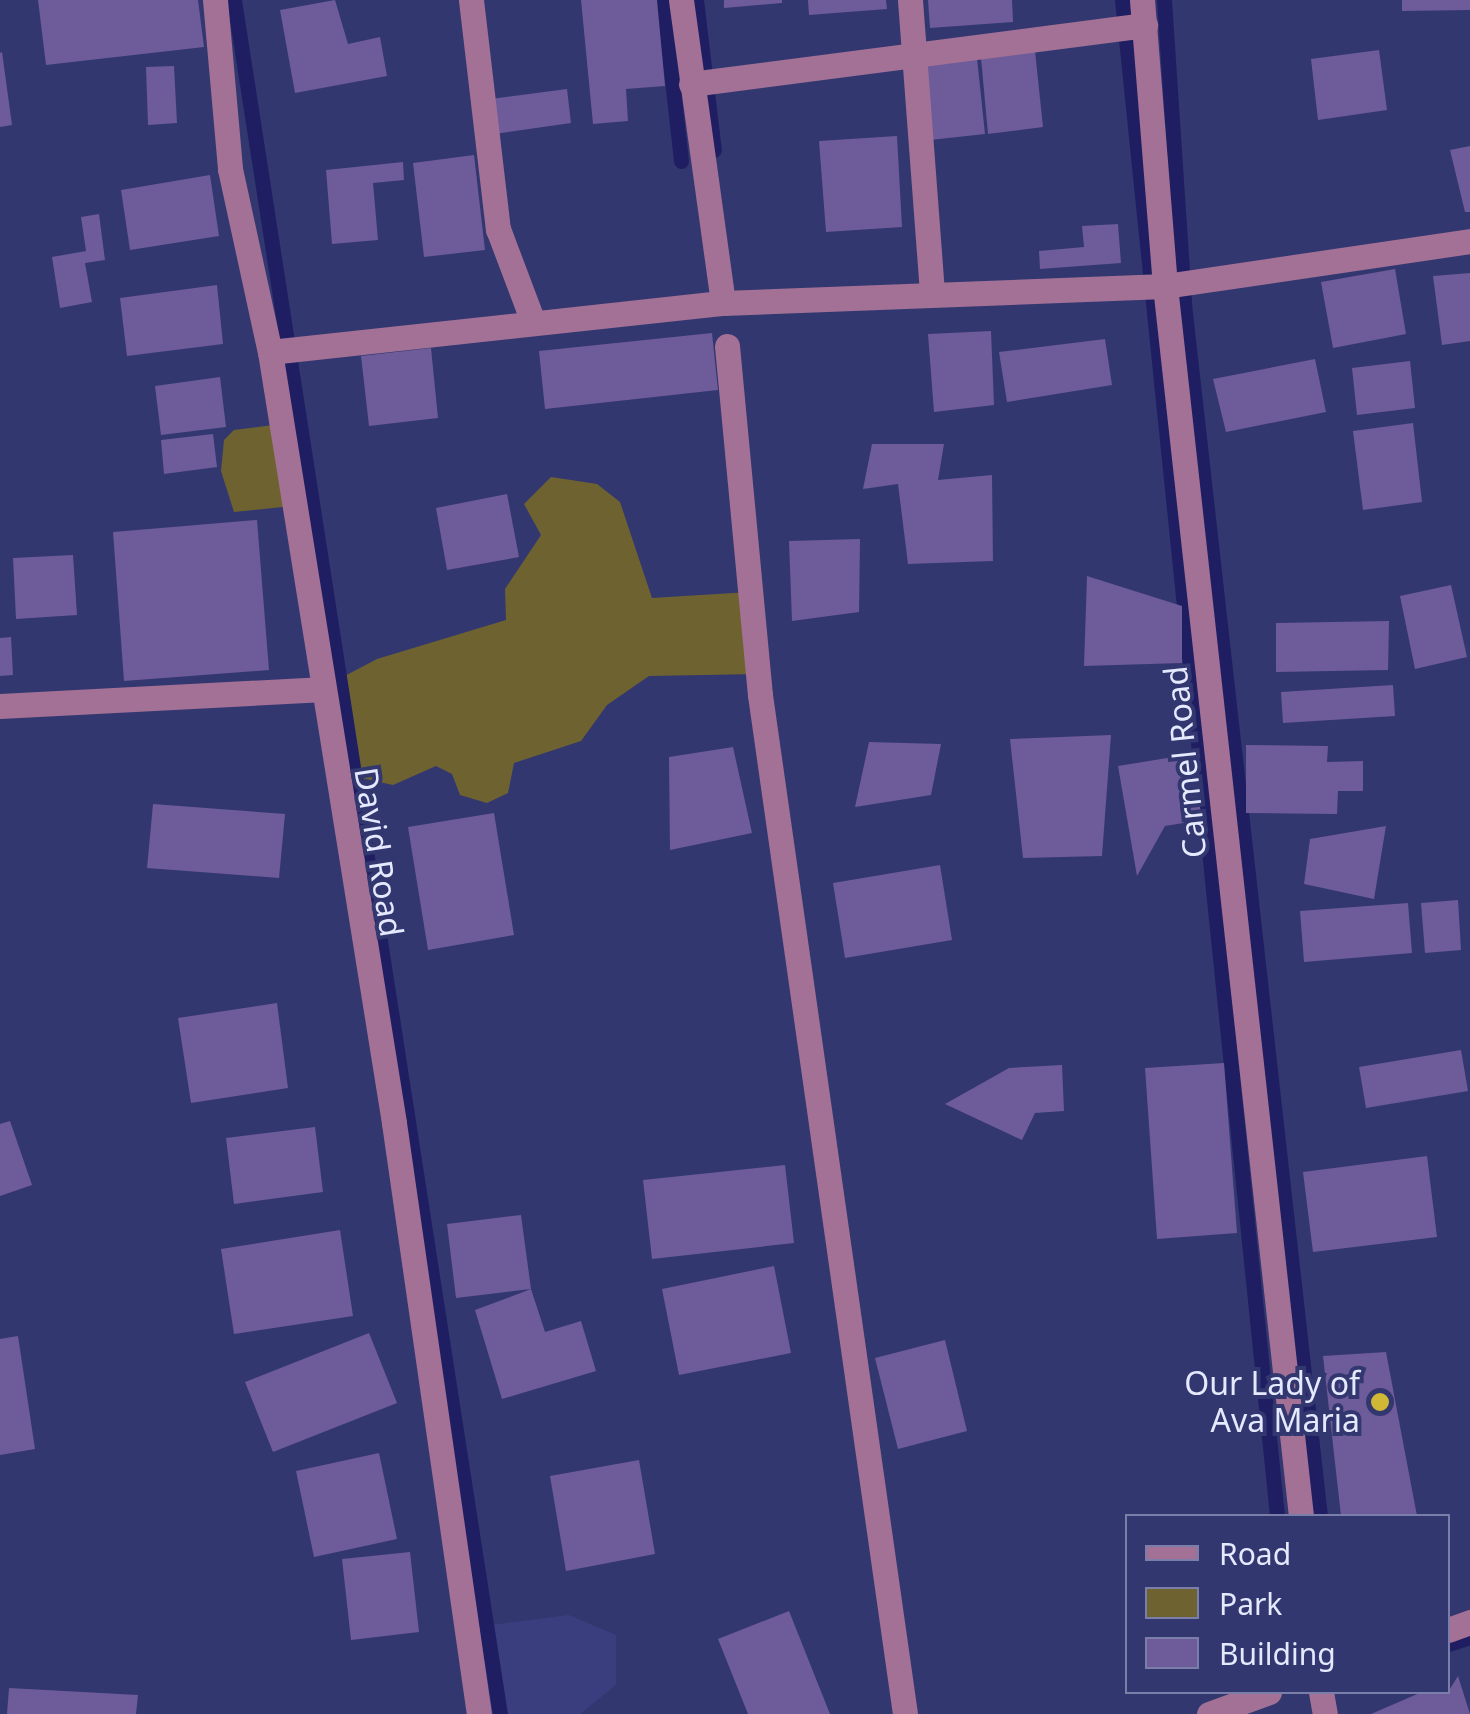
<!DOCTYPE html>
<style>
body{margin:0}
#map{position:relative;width:1470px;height:1714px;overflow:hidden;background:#323770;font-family:"Noto Sans",sans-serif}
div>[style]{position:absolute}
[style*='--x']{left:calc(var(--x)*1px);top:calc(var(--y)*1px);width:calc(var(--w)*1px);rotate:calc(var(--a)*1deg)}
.built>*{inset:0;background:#3a3e7e}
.green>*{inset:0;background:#6e6330}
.stream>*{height:15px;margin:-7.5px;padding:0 7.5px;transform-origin:7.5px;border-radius:7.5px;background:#201e63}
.building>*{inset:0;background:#6e5b99}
.minor>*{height:25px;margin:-12.5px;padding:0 12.5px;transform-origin:12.5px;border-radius:12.5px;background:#a37195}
.dots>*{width:28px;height:28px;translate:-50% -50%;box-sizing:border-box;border:5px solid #323770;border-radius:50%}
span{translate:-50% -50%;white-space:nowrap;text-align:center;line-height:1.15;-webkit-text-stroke:8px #323770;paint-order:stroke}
.street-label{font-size:32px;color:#e5e9fe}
.poi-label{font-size:32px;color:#e5e9fe}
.right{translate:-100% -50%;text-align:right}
.legend{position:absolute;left:1125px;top:1514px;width:325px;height:180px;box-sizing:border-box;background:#323770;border:2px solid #7a7ea9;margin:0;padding:12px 18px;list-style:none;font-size:30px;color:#e5e9fe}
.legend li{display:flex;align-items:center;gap:20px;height:50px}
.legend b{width:50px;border:2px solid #7a7ea9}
</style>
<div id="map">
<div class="built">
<div style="clip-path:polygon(569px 1615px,616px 1635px,616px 1685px,580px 1714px,479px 1714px,468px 1628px)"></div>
</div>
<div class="green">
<div style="clip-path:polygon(281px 424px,292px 506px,234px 512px,221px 471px,224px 440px,234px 430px)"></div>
<div style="clip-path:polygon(551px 477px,597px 484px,620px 502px,652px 598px,750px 592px,758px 674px,649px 676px,607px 705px,581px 741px,514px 763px,508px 793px,487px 803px,460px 795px,452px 774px,436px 766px,393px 785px,334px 772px,320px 689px,377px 659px,506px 620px,505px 589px,541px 535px,524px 504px)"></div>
</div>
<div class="stream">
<div style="--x:234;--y:0;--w:1735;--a:81.18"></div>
<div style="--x:663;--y:0;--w:162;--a:83.6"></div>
<div style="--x:696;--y:0;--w:151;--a:83.2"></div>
<div style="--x:1122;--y:0;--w:1524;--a:84.16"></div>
<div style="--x:1164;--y:0;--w:305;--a:86.2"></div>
<div style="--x:1184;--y:304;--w:1220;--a:83.6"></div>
<div style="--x:1448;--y:1644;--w:23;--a:-18"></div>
</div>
<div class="building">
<div style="clip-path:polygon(38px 0,198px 0,204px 47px,46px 65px)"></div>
<div style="clip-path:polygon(335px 0,348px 44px,380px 37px,387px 76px,295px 93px,280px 10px)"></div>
<div style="clip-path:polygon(581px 0,657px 0,665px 86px,626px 89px,628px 121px,593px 124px)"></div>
<div style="clip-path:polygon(724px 0,782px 0,782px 3px,724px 8px)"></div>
<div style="clip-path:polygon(808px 0,886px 0,887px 9px,809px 15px)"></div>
<div style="clip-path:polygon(928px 0,1012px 0,1013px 22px,930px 28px)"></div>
<div style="clip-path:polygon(1402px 0,1470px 0,1470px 10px,1402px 11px)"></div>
<div style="clip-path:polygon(1379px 50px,1387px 110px,1318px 120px,1311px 59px)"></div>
<div style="clip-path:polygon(1035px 51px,1043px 127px,988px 134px,981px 58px)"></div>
<div style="clip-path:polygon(2px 52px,12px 125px,0 127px,0 53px)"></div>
<div style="clip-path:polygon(977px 58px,985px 134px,930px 140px,922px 64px)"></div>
<div style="clip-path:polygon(174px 66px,177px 123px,148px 125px,146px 67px)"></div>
<div style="clip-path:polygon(567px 89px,571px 123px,495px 134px,490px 99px)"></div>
<div style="clip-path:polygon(897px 136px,902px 227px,826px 232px,819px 141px)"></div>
<div style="clip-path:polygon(1470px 146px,1470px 212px,1465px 212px,1450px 150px)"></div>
<div style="clip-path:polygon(474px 155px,485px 250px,424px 257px,413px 163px)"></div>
<div style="clip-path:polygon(403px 162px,404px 180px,373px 183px,378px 240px,332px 244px,326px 170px)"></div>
<div style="clip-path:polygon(210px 175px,219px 236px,130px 250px,121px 190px)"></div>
<div style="clip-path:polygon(99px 214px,105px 260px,85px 263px,92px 302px,60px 308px,52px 257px,86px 251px,81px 217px)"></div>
<div style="clip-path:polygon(1118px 224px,1121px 263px,1040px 269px,1039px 251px,1084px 247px,1082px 226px)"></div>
<div style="clip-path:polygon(1395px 269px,1406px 334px,1333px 348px,1321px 282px)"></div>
<div style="clip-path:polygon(1470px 273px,1470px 341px,1442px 345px,1433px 276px)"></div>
<div style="clip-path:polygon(217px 285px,223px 344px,127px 356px,120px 298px)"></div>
<div style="clip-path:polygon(991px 331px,994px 405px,934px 412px,928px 334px)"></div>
<div style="clip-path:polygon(712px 333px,718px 390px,545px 409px,539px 351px)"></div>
<div style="clip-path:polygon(1105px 339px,1112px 385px,1007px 402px,999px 352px)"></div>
<div style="clip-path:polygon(431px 348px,438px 418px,369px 426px,361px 356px)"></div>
<div style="clip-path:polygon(1315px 359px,1326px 412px,1226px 432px,1213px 379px)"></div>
<div style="clip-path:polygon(1410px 361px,1415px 408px,1357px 415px,1352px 368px)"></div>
<div style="clip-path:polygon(220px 377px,226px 427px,161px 435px,155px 386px)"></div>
<div style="clip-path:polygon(1413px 423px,1422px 502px,1363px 510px,1353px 431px)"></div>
<div style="clip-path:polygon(213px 434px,217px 467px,164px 474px,161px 440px)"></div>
<div style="clip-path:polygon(872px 444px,944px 444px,938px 480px,992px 475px,993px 561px,908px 564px,898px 484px,863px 489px)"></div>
<div style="clip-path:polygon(507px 494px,519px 557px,447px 570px,436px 508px)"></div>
<div style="clip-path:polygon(257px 520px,269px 670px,124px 681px,113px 532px)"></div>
<div style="clip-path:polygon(860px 539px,859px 612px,792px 621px,789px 541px)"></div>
<div style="clip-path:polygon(73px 555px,77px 615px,16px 619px,13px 558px)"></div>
<div style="clip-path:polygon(1087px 576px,1182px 606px,1182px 663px,1084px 666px)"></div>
<div style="clip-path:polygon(1451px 585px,1467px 657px,1415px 669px,1400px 596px)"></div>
<div style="clip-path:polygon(1389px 621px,1388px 670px,1276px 672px,1276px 623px)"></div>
<div style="clip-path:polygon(11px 637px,13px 675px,0 676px,0 638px)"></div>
<div style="clip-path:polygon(1393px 685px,1395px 716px,1283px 723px,1281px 692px)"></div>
<div style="clip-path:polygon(1111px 735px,1102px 856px,1023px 858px,1010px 739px)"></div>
<div style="clip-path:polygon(869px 742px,941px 744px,931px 795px,855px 807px)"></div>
<div style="clip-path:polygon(1246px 745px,1328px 746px,1327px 762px,1363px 761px,1363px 791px,1338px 791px,1337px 814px,1246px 813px)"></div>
<div style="clip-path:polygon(733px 747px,752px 833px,670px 850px,669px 757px)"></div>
<div style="clip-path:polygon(1192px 754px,1202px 820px,1165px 826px,1137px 876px,1118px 766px)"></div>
<div style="clip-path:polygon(153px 804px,285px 814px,279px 878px,147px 868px)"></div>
<div style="clip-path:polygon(494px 813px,514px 935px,428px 950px,408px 827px)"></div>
<div style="clip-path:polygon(1386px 826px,1374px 899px,1304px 884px,1310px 839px)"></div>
<div style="clip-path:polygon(940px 865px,952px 940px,845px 958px,833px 883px)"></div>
<div style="clip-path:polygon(1458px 900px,1461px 950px,1425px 953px,1421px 903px)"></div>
<div style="clip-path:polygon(1408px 903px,1412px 953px,1304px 962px,1300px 911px)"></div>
<div style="clip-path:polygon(277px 1003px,288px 1088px,191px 1103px,178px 1018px)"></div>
<div style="clip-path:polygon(1461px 1050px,1468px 1091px,1366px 1108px,1359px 1067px)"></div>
<div style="clip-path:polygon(1224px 1063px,1237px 1233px,1157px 1239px,1145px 1068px)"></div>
<div style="clip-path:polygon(1062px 1065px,1064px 1111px,1035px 1113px,1022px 1140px,945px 1104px,1009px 1068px)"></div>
<div style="clip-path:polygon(10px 1121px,32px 1185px,0 1196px,0 1124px)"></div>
<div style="clip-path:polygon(315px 1127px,323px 1192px,234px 1204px,226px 1138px)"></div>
<div style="clip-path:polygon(1427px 1156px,1437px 1237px,1313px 1252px,1303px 1172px)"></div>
<div style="clip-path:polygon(785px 1165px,794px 1243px,652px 1259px,643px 1180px)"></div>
<div style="clip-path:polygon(521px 1215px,531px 1289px,456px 1298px,447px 1224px)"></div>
<div style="clip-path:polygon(340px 1230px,353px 1316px,234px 1334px,221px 1249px)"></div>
<div style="clip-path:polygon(774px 1266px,791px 1353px,679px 1375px,662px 1289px)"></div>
<div style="clip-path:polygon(531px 1289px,545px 1332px,581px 1321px,596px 1371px,502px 1399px,475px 1310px)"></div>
<div style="clip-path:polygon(369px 1333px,397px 1403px,273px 1452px,245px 1382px)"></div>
<div style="clip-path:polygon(18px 1336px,35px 1449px,0 1455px,0 1339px)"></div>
<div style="clip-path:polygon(945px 1340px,967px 1431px,898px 1449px,875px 1358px)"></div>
<div style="clip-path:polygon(1386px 1352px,1417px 1516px,1341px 1516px,1323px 1356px)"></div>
<div style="clip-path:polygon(379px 1453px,397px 1539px,314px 1557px,296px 1471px)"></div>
<div style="clip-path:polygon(639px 1460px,655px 1554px,566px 1571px,550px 1476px)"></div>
<div style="clip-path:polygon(410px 1552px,419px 1632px,351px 1640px,342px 1559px)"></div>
<div style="clip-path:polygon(789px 1611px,830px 1714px,748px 1714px,718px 1639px)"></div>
<div style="clip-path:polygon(1458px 1676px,1470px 1714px,1371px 1714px,1422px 1692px,1448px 1692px)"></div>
<div style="clip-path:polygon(9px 1688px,138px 1695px,136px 1714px,7px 1714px)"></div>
</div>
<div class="minor">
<div style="--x:215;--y:0;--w:170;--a:84.9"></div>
<div style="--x:230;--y:169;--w:187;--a:77.7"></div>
<div style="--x:270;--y:352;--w:781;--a:80.86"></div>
<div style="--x:394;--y:1123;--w:597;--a:81.82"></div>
<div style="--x:471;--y:0;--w:231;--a:83.3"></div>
<div style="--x:498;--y:229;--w:96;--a:69.3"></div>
<div style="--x:681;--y:0;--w:306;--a:82.1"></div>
<div style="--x:910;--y:0;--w:295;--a:85.7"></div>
<div style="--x:1142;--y:0;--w:287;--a:85.4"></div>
<div style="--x:1165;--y:286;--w:1237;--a:83.69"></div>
<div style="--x:691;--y:84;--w:458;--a:-7.4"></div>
<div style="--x:727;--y:346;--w:351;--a:84.6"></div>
<div style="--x:760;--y:695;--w:1029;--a:81.9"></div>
<div style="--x:270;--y:352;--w:456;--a:-6.2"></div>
<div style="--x:723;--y:303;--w:442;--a:-2.2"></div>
<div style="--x:1165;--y:286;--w:308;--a:-8.4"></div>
<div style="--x:0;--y:706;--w:320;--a:-3"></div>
<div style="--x:1448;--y:1630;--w:23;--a:-20"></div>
<div style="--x:1321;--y:1692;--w:22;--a:80"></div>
<div style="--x:1209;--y:1714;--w:64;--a:-20.1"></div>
</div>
<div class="dots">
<div style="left:1380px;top:1402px;background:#d1b736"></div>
</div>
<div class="street-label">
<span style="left:1185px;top:762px;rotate:-96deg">Carmel Road</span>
<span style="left:379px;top:852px;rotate:81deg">David Road</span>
</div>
<div class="poi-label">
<span class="right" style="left:1360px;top:1402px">Our Lady of<br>Ava Maria</span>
</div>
<ul class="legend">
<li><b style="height:12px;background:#a37195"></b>Road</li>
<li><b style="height:28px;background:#6e6330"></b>Park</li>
<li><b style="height:28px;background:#6e5b99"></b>Building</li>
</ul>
</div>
